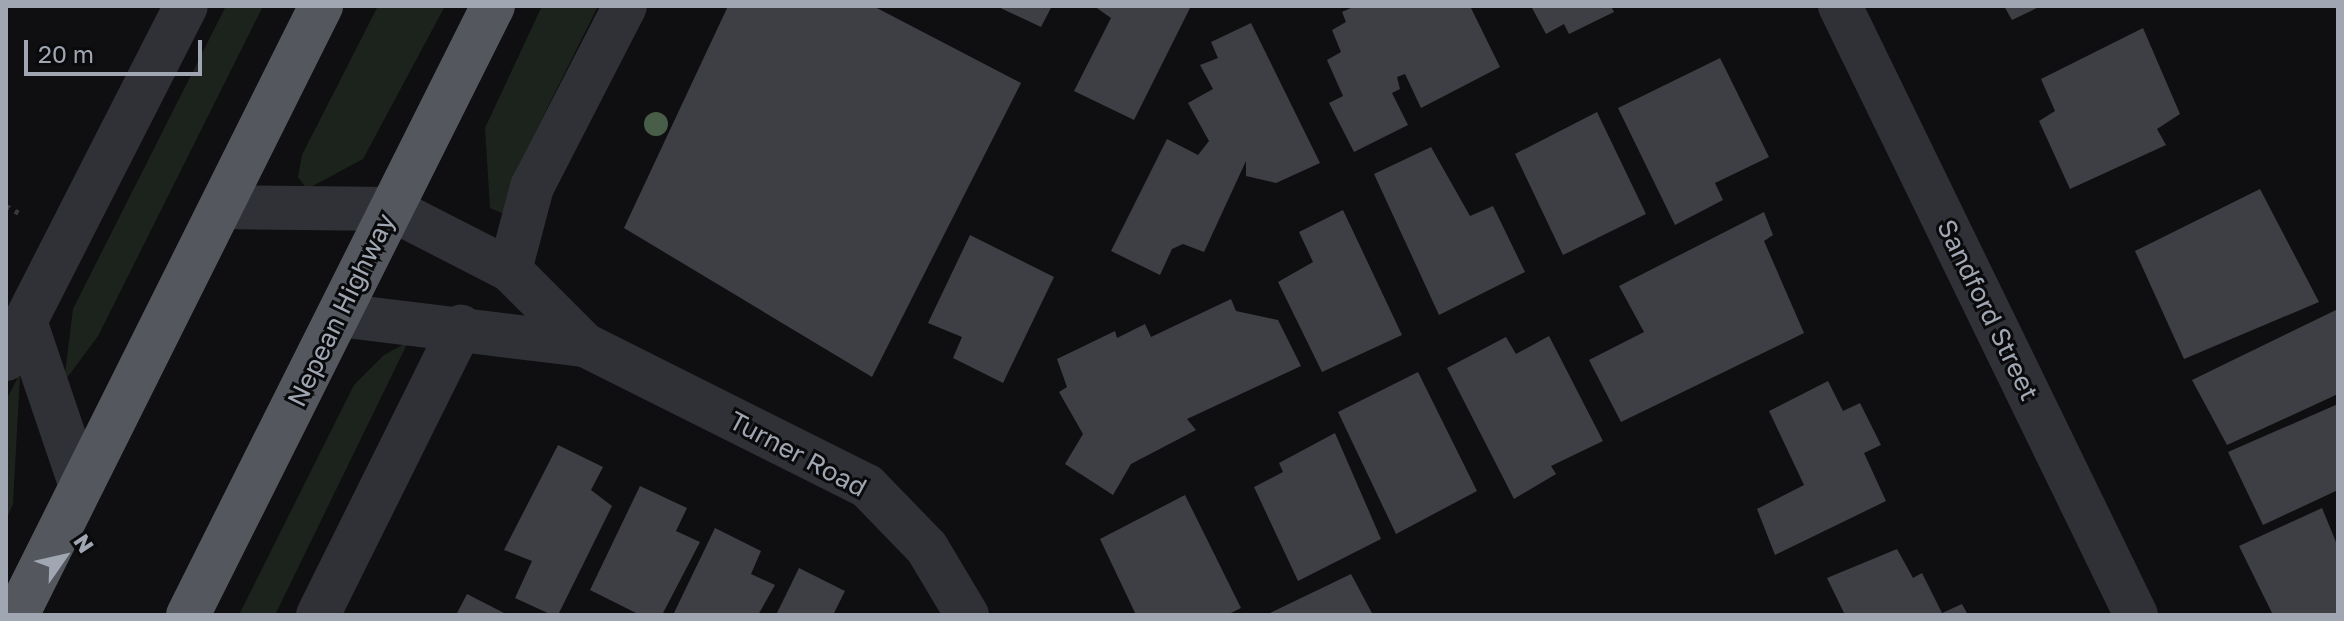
<!DOCTYPE html>
<style>
body{margin:0}
#map{position:relative;width:2344px;height:621px;overflow:hidden;background:#0f0f11;font-family:"Golos Text",sans-serif}
div>[style]{position:absolute}
[style*='--x']{left:calc(var(--x)*1px);top:calc(var(--y)*1px);width:calc(var(--w)*1px);rotate:calc(var(--a)*1deg)}
.green>*{inset:0;background:#1c231c}
.building>*{inset:0;background:#3e3f44}
.path>*{height:5px;margin-top:-2.5px;transform-origin:0;background:repeating-linear-gradient(90deg,#36383d 0 4px,transparent 0 10px)}
.minor>*{height:44px;margin:-22px;padding:0 22px;transform-origin:22px;border-radius:22px;background:#303136}
.trunk>*{height:44px;margin:-22px;padding:0 22px;transform-origin:22px;border-radius:22px;background:#54585e}
.trees>*{width:24px;height:24px;margin:-12px;border-radius:50%;background:#485e49}
span{translate:-50% -50%;white-space:nowrap;text-align:center;line-height:1.15;-webkit-text-stroke:6px #0a0a0c;paint-order:stroke}
.street-label{font-size:26px;color:#a0a7b2}
.frame{position:absolute;inset:0;border:8px solid #a0a7b2;pointer-events:none}
.north{position:absolute;left:24px;top:517px;width:80px;height:80px;-webkit-text-stroke:6px #0a0a0c;paint-order:stroke;rotate:56deg;font-size:22px;font-weight:700;line-height:32px;text-align:center;color:#a0a7b2}
.north::after{content:'';display:block;margin:auto;width:28px;height:36px;background:#a0a7b2;clip-path:polygon(50% 0,100% 100%,50% 72%,0 100%)}
.scale{position:absolute;left:24px;top:40px;width:178px;height:36px;box-sizing:border-box;border:4px solid #a0a7b2;border-top:0;padding-left:10px;font-size:24px;line-height:28px;white-space:nowrap;color:#a0a7b2;-webkit-text-stroke:6px #0a0a0c;paint-order:stroke}
</style>
<div id="map">
<div class="green">
<div style="clip-path:polygon(226px 6px,263px 6px,98px 336px,64px 382px,73px 309px)"></div>
<div style="clip-path:polygon(378px 6px,445px 6px,363px 159px,307px 189px,298px 177px,302px 155px)"></div>
<div style="clip-path:polygon(542px 6px,598px 6px,518px 167px,504px 214px,490px 208px,485px 128px)"></div>
<div style="clip-path:polygon(408px 342px,275px 615px,239px 615px,354px 385px,384px 355px)"></div>
<div style="clip-path:polygon(20px 374px,13px 504px,6px 520px,6px 400px)"></div>
</div>
<div class="building">
<div style="clip-path:polygon(728px 6px,873px 6px,1021px 83px,872px 377px,624px 228px)"></div>
<div style="clip-path:polygon(996px 6px,1052px 6px,1041px 27px)"></div>
<div style="clip-path:polygon(1094px 6px,1191px 6px,1134px 120px,1074px 91px,1111px 18px)"></div>
<div style="clip-path:polygon(1355px 6px,1470px 6px,1500px 67px,1421px 108px,1405px 74px,1397px 77px,1400px 89px,1392px 93px,1408px 125px,1354px 152px,1329px 103px,1343px 96px,1327px 60px,1341px 52px,1332px 30px,1346px 22px,1342px 12px)"></div>
<div style="clip-path:polygon(1531px 6px,1611px 6px,1614px 12px,1569px 34px,1564px 24px,1546px 34px)"></div>
<div style="clip-path:polygon(2004px 6px,2041px 6px,2012px 20px)"></div>
<div style="clip-path:polygon(1251px 23px,1320px 163px,1276px 183px,1246px 176px,1246px 161px,1204px 252px,1183px 244px,1172px 249px,1160px 275px,1111px 251px,1167px 139px,1198px 155px,1209px 141px,1188px 103px,1213px 89px,1200px 65px,1218px 58px,1211px 42px)"></div>
<div style="clip-path:polygon(2143px 28px,2180px 114px,2157px 129px,2166px 145px,2070px 189px,2039px 121px,2055px 111px,2041px 79px)"></div>
<div style="clip-path:polygon(1720px 58px,1769px 157px,1715px 183px,1723px 200px,1675px 225px,1618px 108px)"></div>
<div style="clip-path:polygon(1597px 112px,1646px 214px,1563px 255px,1515px 154px)"></div>
<div style="clip-path:polygon(1431px 147px,1470px 216px,1493px 206px,1525px 272px,1439px 315px,1374px 174px)"></div>
<div style="clip-path:polygon(2260px 189px,2319px 302px,2184px 359px,2135px 251px)"></div>
<div style="clip-path:polygon(1343px 210px,1402px 335px,1322px 372px,1278px 282px,1313px 262px,1299px 232px)"></div>
<div style="clip-path:polygon(1764px 212px,1773px 235px,1764px 241px,1804px 333px,1621px 422px,1589px 360px,1644px 332px,1619px 286px)"></div>
<div style="clip-path:polygon(970px 235px,1054px 277px,1003px 383px,953px 358px,962px 337px,928px 323px)"></div>
<div style="clip-path:polygon(1231px 299px,1236px 311px,1278px 320px,1301px 366px,1187px 419px,1196px 430px,1131px 464px,1113px 495px,1065px 464px,1083px 434px,1059px 392px,1067px 387px,1057px 359px,1115px 331px,1117px 338px,1145px 324px,1151px 337px)"></div>
<div style="clip-path:polygon(2338px 309px,2338px 394px,2227px 445px,2192px 380px)"></div>
<div style="clip-path:polygon(1549px 336px,1603px 441px,1551px 466px,1556px 474px,1514px 499px,1447px 368px,1506px 337px,1516px 354px)"></div>
<div style="clip-path:polygon(1418px 372px,1477px 491px,1396px 534px,1338px 412px)"></div>
<div style="clip-path:polygon(1828px 381px,1843px 411px,1860px 403px,1881px 445px,1864px 453px,1886px 501px,1775px 555px,1757px 509px,1804px 485px,1769px 411px)"></div>
<div style="clip-path:polygon(2338px 404px,2338px 490px,2263px 525px,2228px 452px)"></div>
<div style="clip-path:polygon(1335px 433px,1381px 539px,1298px 581px,1254px 487px,1283px 472px,1279px 463px)"></div>
<div style="clip-path:polygon(558px 445px,603px 467px,591px 490px,612px 506px,558px 615px,552px 615px,515px 598px,532px 561px,504px 550px)"></div>
<div style="clip-path:polygon(640px 486px,687px 508px,676px 531px,700px 542px,662px 615px,640px 615px,590px 590px)"></div>
<div style="clip-path:polygon(1185px 495px,1241px 608px,1227px 615px,1136px 615px,1100px 539px)"></div>
<div style="clip-path:polygon(2322px 508px,2338px 547px,2338px 615px,2273px 615px,2239px 546px)"></div>
<div style="clip-path:polygon(715px 528px,761px 551px,751px 574px,775px 585px,758px 615px,673px 615px)"></div>
<div style="clip-path:polygon(1897px 549px,1913px 578px,1922px 573px,1942px 613px,1962px 604px,1968px 615px,1845px 615px,1827px 578px)"></div>
<div style="clip-path:polygon(799px 568px,845px 591px,833px 615px,776px 615px)"></div>
<div style="clip-path:polygon(1351px 574px,1373px 615px,1266px 615px)"></div>
<div style="clip-path:polygon(467px 594px,508px 615px,456px 615px)"></div>
</div>
<div class="path">
<div style="--x:6;--y:206;--w:15;--a:28"></div>
</div>
<div class="minor">
<div style="--x:1840;--y:6;--w:677;--a:64.08"></div>
<div style="--x:222;--y:207;--w:169;--a:0.7"></div>
<div style="--x:391;--y:209;--w:134;--a:27.1"></div>
<div style="--x:510;--y:270;--w:106;--a:45"></div>
<div style="--x:585;--y:345;--w:315;--a:26.6"></div>
<div style="--x:867;--y:486;--w:86;--a:45.9"></div>
<div style="--x:927;--y:548;--w:78;--a:59.2"></div>
<div style="--x:510;--y:270;--w:86;--a:-75.2"></div>
<div style="--x:532;--y:187;--w:203;--a:-62.8"></div>
<div style="--x:339;--y:315;--w:248;--a:7"></div>
<div style="--x:25;--y:321;--w:174;--a:71.3"></div>
<div style="--x:6;--y:359;--w:396;--a:-63"></div>
<div style="--x:318;--y:615;--w:322;--a:-63.6"></div>
</div>
<div class="trunk">
<div style="--x:17;--y:615;--w:681;--a:-63.47"></div>
<div style="--x:188;--y:615;--w:681;--a:-63.4"></div>
</div>
<div class="trees">
<div style="left:656px;top:124px"></div>
</div>
<div class="street-label">
<span style="left:341px;top:310px;rotate:-64deg">Nepean Highway</span>
<span style="left:1988px;top:310px;rotate:64deg">Sandford Street</span>
<span style="left:798px;top:454px;rotate:28deg">Turner Road</span>
</div>
<div class="frame"></div>
<div class="north">N</div>
<div class="scale">20 m</div>
</div>
